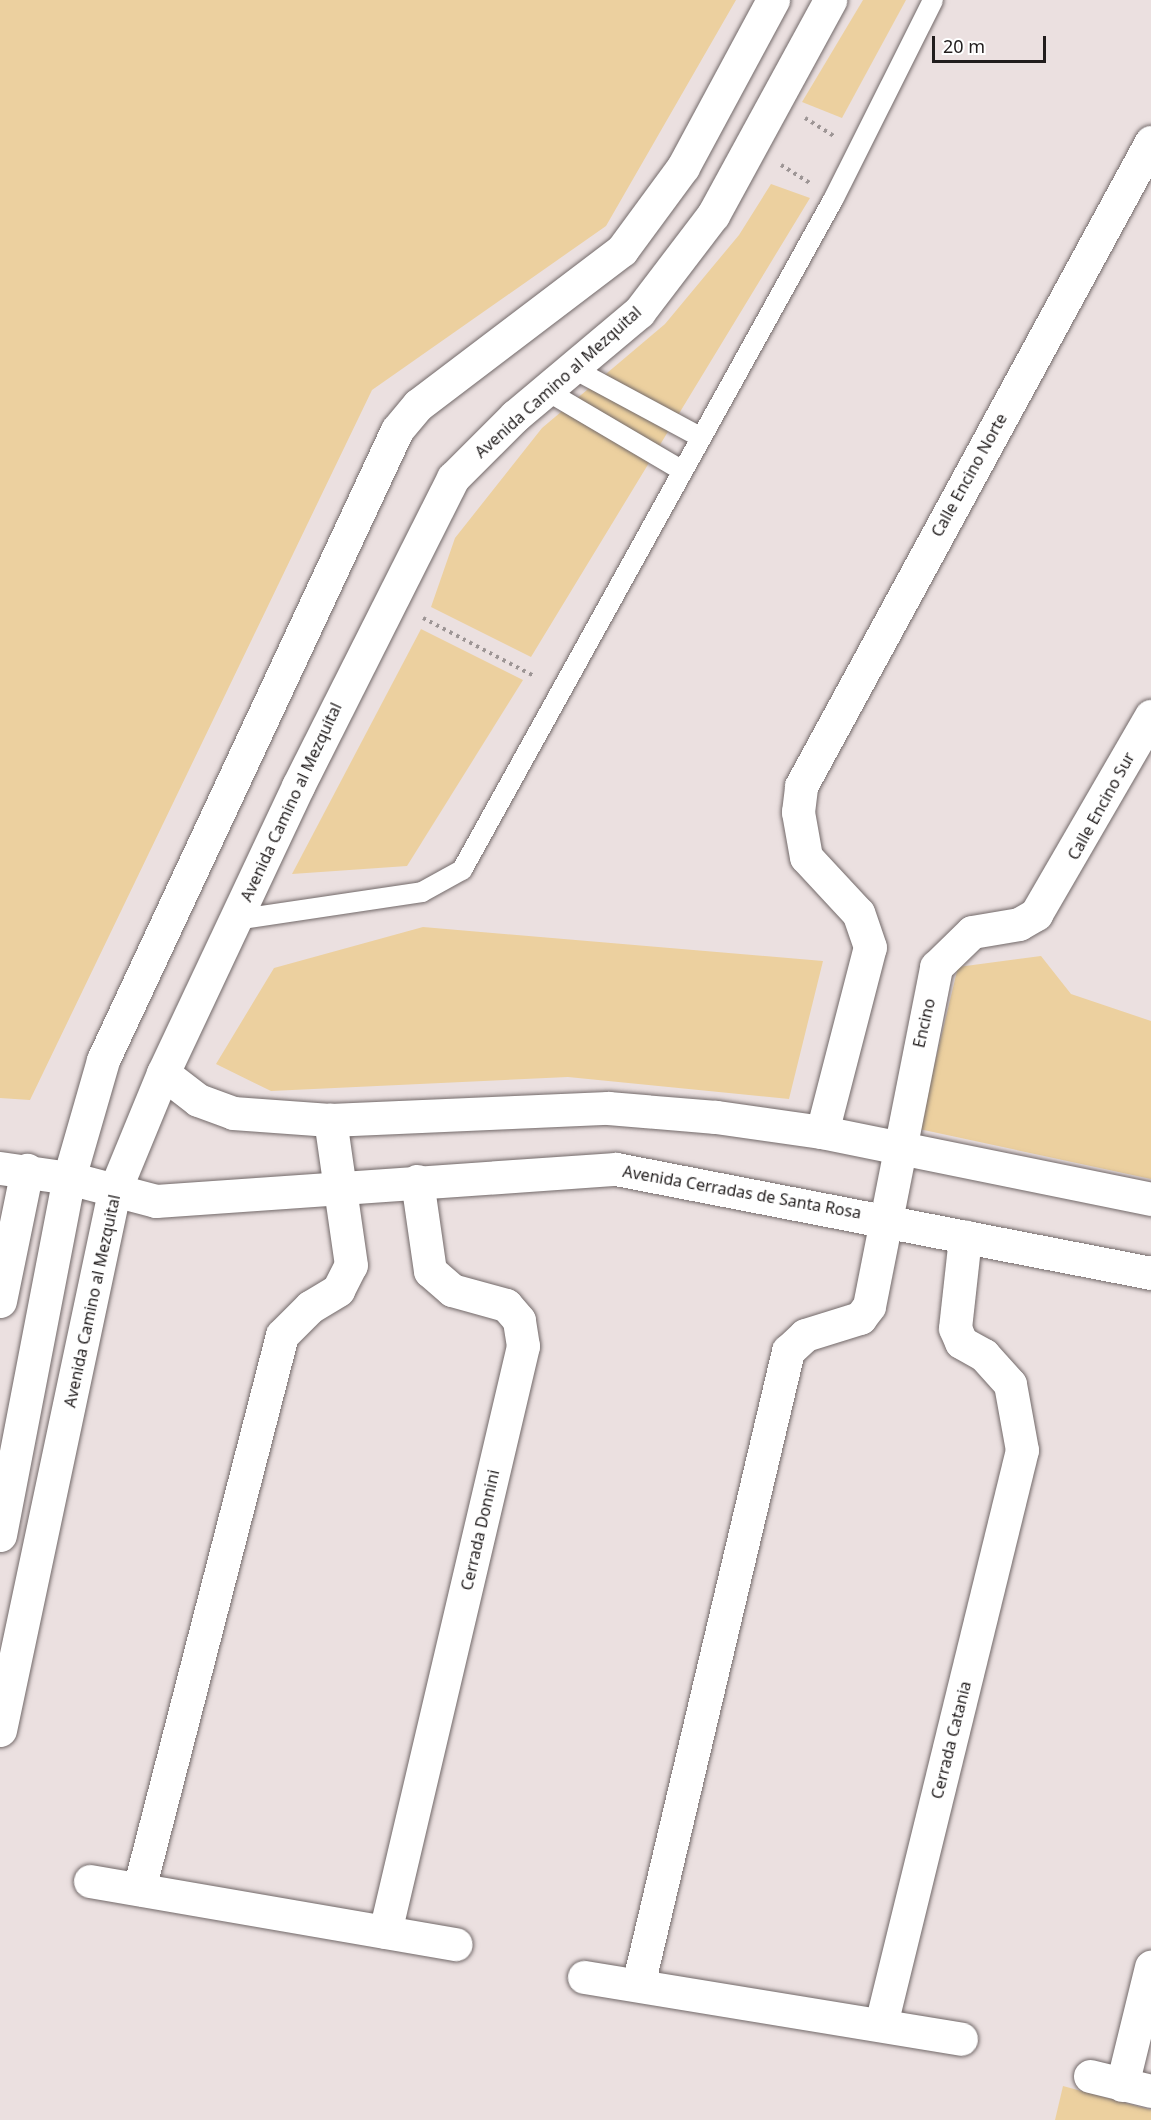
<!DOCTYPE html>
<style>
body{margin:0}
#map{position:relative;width:1151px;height:2120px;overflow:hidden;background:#ebe0e0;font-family:"Noto Sans",sans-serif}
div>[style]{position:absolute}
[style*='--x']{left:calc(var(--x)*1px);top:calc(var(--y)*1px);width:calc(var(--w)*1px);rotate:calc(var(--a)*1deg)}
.green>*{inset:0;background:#ecd09f}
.path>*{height:4px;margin-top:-2px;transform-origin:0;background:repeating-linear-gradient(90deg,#9d9595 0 3px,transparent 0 7.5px)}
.roads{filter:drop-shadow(0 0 2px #726969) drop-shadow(0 0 2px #726969)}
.lane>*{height:20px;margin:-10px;padding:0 10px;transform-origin:10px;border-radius:10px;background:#fff}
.street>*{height:33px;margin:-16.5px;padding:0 16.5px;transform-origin:16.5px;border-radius:16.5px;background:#fff}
.secondary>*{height:33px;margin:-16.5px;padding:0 16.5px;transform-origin:16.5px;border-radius:16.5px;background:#fff}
span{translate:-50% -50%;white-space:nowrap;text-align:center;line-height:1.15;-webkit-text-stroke:6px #fff;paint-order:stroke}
.street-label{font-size:16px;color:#211d1d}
.scale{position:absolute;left:932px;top:36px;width:114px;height:27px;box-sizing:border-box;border:3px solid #211d1d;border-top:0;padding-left:8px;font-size:18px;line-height:21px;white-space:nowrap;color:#211d1d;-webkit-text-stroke:4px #fff;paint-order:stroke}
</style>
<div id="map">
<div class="green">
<div style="clip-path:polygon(0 0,736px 0,606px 226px,372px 390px,30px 1100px,0 1098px)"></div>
<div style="clip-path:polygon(863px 0,906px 0,842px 118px,802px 102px)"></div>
<div style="clip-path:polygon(771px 184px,810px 198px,531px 657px,431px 607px,455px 538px,542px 428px,665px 324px,739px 235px)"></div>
<div style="clip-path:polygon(421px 629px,523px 680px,407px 866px,292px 874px)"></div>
<div style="clip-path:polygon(423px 927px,823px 961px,789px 1099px,568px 1077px,271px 1091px,216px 1064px,274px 968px)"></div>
<div style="clip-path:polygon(1041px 956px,1071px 994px,1151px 1021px,1151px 1179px,919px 1129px,958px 967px)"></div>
<div style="clip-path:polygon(1063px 2086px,1151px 2110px,1151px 2120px,1055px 2120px)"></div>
</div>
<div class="path">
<div style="--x:805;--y:118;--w:34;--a:32"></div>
<div style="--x:781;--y:165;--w:34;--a:32"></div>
<div style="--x:423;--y:618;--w:127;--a:27.6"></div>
</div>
<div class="roads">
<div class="lane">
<div style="--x:572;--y:368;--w:145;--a:28.3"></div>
<div style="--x:547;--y:391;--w:156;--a:30.5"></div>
<div style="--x:235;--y:920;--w:189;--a:-8.5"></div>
<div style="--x:422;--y:892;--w:46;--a:-28.8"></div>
<div style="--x:462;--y:870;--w:768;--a:-61.03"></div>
<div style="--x:834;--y:198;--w:221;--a:-63.4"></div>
</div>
<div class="street">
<div style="--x:163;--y:1073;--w:44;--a:37.6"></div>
<div style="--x:198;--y:1100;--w:37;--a:20"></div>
<div style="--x:233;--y:1113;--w:97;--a:4.1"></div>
<div style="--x:330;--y:1120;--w:278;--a:-2.5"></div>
<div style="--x:608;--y:1108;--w:108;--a:4.8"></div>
<div style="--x:716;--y:1117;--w:107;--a:8.1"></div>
<div style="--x:822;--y:1132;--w:336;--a:11.5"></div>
<div style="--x:822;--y:1132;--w:191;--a:-75.5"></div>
<div style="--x:870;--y:947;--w:36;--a:-109"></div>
<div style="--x:858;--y:913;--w:76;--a:-132.9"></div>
<div style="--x:806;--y:857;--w:46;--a:-100.1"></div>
<div style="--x:798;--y:812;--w:26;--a:-83"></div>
<div style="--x:801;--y:786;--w:733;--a:-61.48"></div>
<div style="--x:0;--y:1168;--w:70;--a:8.2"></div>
<div style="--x:69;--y:1178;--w:90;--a:14.8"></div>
<div style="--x:156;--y:1201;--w:461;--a:-4"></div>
<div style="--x:616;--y:1169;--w:545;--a:11"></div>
<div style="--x:0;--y:1301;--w:134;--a:-78.4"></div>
<div style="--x:90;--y:1881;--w:371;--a:9.8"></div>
<div style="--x:139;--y:1889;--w:572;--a:-75.53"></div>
<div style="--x:282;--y:1335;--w:40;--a:-45"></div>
<div style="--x:310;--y:1307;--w:33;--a:-31"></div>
<div style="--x:338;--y:1290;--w:28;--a:-63"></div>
<div style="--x:351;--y:1265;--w:147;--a:-98.2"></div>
<div style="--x:385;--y:1932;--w:602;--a:-76.75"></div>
<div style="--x:523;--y:1346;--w:26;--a:-99"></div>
<div style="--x:519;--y:1320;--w:20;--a:-131"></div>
<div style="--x:506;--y:1305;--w:56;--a:-164.5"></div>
<div style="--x:452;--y:1290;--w:29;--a:-139"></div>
<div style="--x:430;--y:1271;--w:91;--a:-98.2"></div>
<div style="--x:584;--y:1977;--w:382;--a:9.3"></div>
<div style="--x:638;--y:1985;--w:652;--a:-76.69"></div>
<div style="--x:788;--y:1351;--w:23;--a:-43"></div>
<div style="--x:805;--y:1335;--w:58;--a:-17.2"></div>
<div style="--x:860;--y:1318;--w:15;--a:-53"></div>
<div style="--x:869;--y:1306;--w:346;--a:-78.8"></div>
<div style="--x:936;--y:967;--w:50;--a:-44.2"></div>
<div style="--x:972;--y:932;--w:48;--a:-9.7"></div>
<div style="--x:1019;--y:924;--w:20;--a:-30"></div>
<div style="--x:1036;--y:914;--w:229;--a:-59.9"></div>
<div style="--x:881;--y:2024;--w:591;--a:-76.2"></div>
<div style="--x:1022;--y:1450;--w:67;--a:-100.3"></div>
<div style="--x:1010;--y:1384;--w:39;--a:-132"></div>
<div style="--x:984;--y:1355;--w:26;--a:-151"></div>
<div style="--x:961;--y:1342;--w:15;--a:-113"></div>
<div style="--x:955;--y:1328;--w:92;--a:-83.7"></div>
<div style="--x:1090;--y:2076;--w:63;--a:13.8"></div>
<div style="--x:1122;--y:2085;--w:122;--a:-76.2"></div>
</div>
<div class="secondary">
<div style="--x:0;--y:1535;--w:364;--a:-79.1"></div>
<div style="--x:69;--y:1178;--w:123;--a:-73.9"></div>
<div style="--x:103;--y:1060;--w:695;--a:-64.98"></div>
<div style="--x:397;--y:430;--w:33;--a:-50"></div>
<div style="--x:418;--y:405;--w:256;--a:-37.2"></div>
<div style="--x:622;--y:250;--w:103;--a:-53.7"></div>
<div style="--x:683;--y:167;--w:190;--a:-61.7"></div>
<div style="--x:0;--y:1730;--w:550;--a:-78.04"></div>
<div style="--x:114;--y:1192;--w:129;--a:-67.6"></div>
<div style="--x:163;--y:1073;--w:317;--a:-64.8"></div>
<div style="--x:298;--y:786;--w:345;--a:-63.3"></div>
<div style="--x:453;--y:478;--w:88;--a:-45"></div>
<div style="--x:515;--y:416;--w:162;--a:-40"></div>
<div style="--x:639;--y:312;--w:122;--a:-52.7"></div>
<div style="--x:713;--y:215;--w:245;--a:-61.4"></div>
</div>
</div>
<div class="street-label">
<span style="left:558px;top:382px;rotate:-42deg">Avenida Camino al Mezquital</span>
<span style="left:969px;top:475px;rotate:-61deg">Calle Encino Norte</span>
<span style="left:291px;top:802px;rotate:-65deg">Avenida Camino al Mezquital</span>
<span style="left:1101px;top:806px;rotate:-61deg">Calle Encino Sur</span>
<span style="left:924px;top:1023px;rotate:-77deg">Encino</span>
<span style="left:742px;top:1192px;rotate:10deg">Avenida Cerradas de Santa Rosa</span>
<span style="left:92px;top:1301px;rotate:-78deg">Avenida Camino al Mezquital</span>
<span style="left:480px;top:1530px;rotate:-77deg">Cerrada Donnini</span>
<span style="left:951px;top:1740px;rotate:-76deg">Cerrada Catania</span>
</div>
<div class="scale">20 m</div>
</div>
